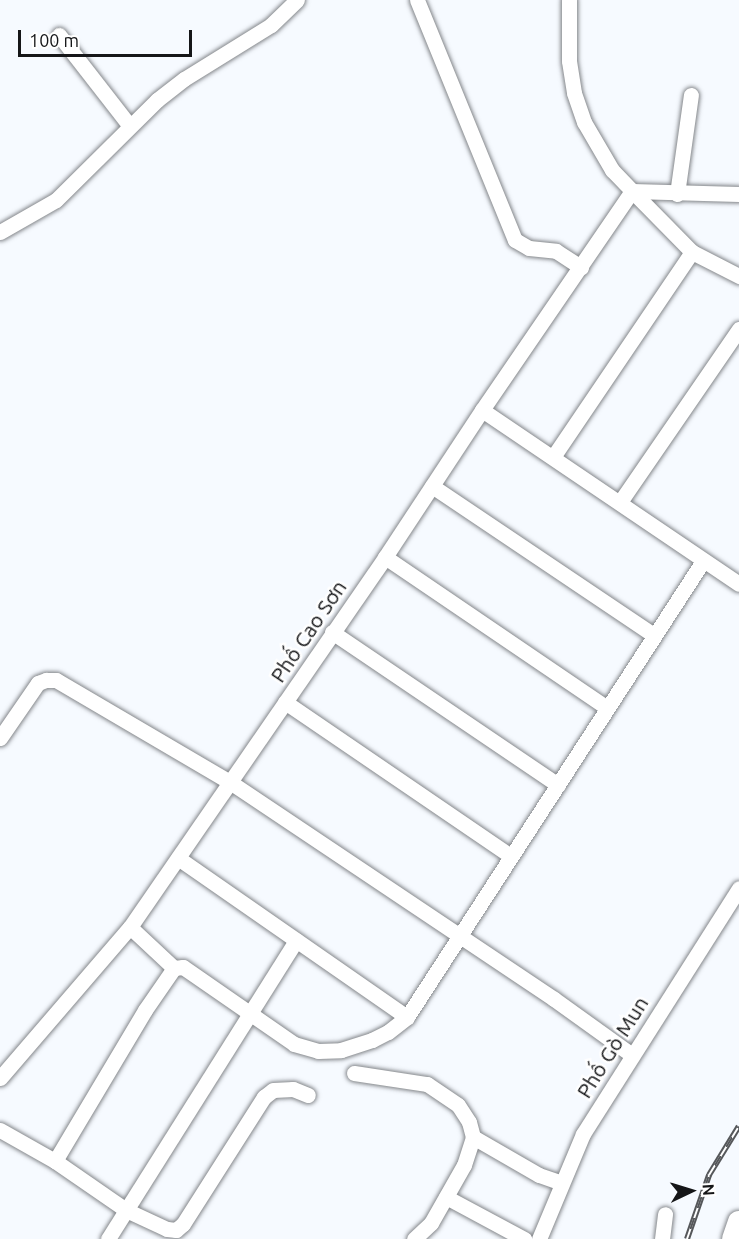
<!DOCTYPE html>
<meta charset="utf-8">
<style>
body{margin:0}
#map{position:relative;width:739px;height:1239px;overflow:hidden;background:#f6faff;font-family:Ubuntu,sans-serif}
div>[style]{position:absolute}
[style*='--x']{left:calc(var(--x)*1px);top:calc(var(--y)*1px);width:calc(var(--w)*1px);rotate:calc(var(--a)*1deg)}
.roads{filter:drop-shadow(0 0 2px #84878b) drop-shadow(0 0 2px #84878b)}
.minor>*{height:15px;margin:-7.5px;padding:0 7.5px;transform-origin:7.5px;border-radius:7.5px;background:#fff}
.highway>*{height:22px;margin:-11px;padding:0 11px;transform-origin:11px;border-radius:11px;background:#fff}
.rail>*{height:6px;margin-top:-3px;transform-origin:0;background:repeating-linear-gradient(90deg,#fff 0 11px,#55575a 0 22px);box-sizing:border-box;border-block:2px solid #55575a}
span{translate:-50% -50%;white-space:nowrap;text-align:center;line-height:1.15;-webkit-text-stroke:5px #fff;paint-order:stroke}
.street-label{font-size:21px;color:#151618}
.north{position:absolute;left:661px;top:1161px;width:60px;height:60px;-webkit-text-stroke:4px #fff;paint-order:stroke;rotate:86deg;font-size:16px;font-weight:700;line-height:24px;text-align:center;color:#151618}
.north::after{content:'';display:block;margin:auto;width:21px;height:27px;background:#151618;clip-path:polygon(50% 0,100% 100%,50% 72%,0 100%)}
.scale{position:absolute;left:18px;top:30px;width:174px;height:27px;box-sizing:border-box;border:3px solid #151618;border-top:0;padding-left:8px;font-size:18px;line-height:21px;white-space:nowrap;color:#151618;-webkit-text-stroke:4px #fff;paint-order:stroke}
</style>
<div id="map">
<div class="roads">
<div class="minor">
<div style="--x:417;--y:0;--w:259;--a:67.8"></div>
<div style="--x:515;--y:240;--w:16;--a:30"></div>
<div style="--x:529;--y:248;--w:27;--a:6"></div>
<div style="--x:556;--y:251;--w:30;--a:33"></div>
<div style="--x:569;--y:0;--w:61;--a:90"></div>
<div style="--x:569;--y:61;--w:32;--a:81"></div>
<div style="--x:574;--y:93;--w:31;--a:71"></div>
<div style="--x:584;--y:122;--w:56;--a:59.7"></div>
<div style="--x:612;--y:170;--w:29;--a:46"></div>
<div style="--x:632;--y:191;--w:107;--a:1.6"></div>
<div style="--x:59;--y:35;--w:114;--a:52.1"></div>
<div style="--x:677;--y:194;--w:100;--a:-82"></div>
<div style="--x:0;--y:232;--w:64;--a:-29.7"></div>
<div style="--x:56;--y:200;--w:142;--a:-44.7"></div>
<div style="--x:157;--y:100;--w:34;--a:-38"></div>
<div style="--x:184;--y:79;--w:102;--a:-31.8"></div>
<div style="--x:271;--y:25;--w:36;--a:-44"></div>
<div style="--x:482;--y:410;--w:310;--a:34.1"></div>
<div style="--x:553;--y:457;--w:248;--a:-55.9"></div>
<div style="--x:432;--y:486;--w:267;--a:33.9"></div>
<div style="--x:620;--y:502;--w:210;--a:-55.5"></div>
<div style="--x:385;--y:557;--w:268;--a:34.2"></div>
<div style="--x:332;--y:632;--w:273;--a:34.1"></div>
<div style="--x:285;--y:702;--w:273;--a:34.3"></div>
<div style="--x:0;--y:738;--w:67;--a:-55.4"></div>
<div style="--x:38;--y:683;--w:9;--a:-21"></div>
<div style="--x:46;--y:680;--w:10;--a:0"></div>
<div style="--x:56;--y:680;--w:202;--a:30.4"></div>
<div style="--x:230;--y:782;--w:390;--a:33.8"></div>
<div style="--x:554;--y:999;--w:96;--a:35.7"></div>
<div style="--x:178;--y:858;--w:279;--a:34.8"></div>
<div style="--x:130;--y:927;--w:60;--a:43"></div>
<div style="--x:354;--y:1073;--w:74;--a:8.6"></div>
<div style="--x:427;--y:1084;--w:37;--a:34"></div>
<div style="--x:458;--y:1105;--w:20;--a:57"></div>
<div style="--x:469;--y:1122;--w:16;--a:75"></div>
<div style="--x:473;--y:1137;--w:76;--a:29.9"></div>
<div style="--x:539;--y:1175;--w:24;--a:19"></div>
<div style="--x:0;--y:1078;--w:199;--a:-49.3"></div>
<div style="--x:130;--y:927;--w:449;--a:-55.4"></div>
<div style="--x:385;--y:557;--w:176;--a:-56.6"></div>
<div style="--x:482;--y:410;--w:265;--a:-55.6"></div>
<div style="--x:632;--y:191;--w:86;--a:45.5"></div>
<div style="--x:692;--y:252;--w:53;--a:27.1"></div>
<div style="--x:0;--y:1130;--w:63;--a:29.4"></div>
<div style="--x:55;--y:1161;--w:86;--a:34.6"></div>
<div style="--x:126;--y:1210;--w:45;--a:24.9"></div>
<div style="--x:167;--y:1229;--w:9;--a:6"></div>
<div style="--x:176;--y:1230;--w:9;--a:-41"></div>
<div style="--x:183;--y:1224;--w:151;--a:-57.5"></div>
<div style="--x:264;--y:1097;--w:11;--a:-38"></div>
<div style="--x:273;--y:1090;--w:20;--a:-3"></div>
<div style="--x:293;--y:1089;--w:16;--a:22"></div>
<div style="--x:55;--y:1161;--w:176;--a:-59.2"></div>
<div style="--x:145;--y:1010;--w:51;--a:-55.4"></div>
<div style="--x:174;--y:968;--w:9;--a:-6"></div>
<div style="--x:183;--y:967;--w:135;--a:34.7"></div>
<div style="--x:294;--y:1044;--w:25;--a:16"></div>
<div style="--x:318;--y:1051;--w:23;--a:-2"></div>
<div style="--x:341;--y:1050;--w:33;--a:-18"></div>
<div style="--x:372;--y:1040;--w:18;--a:-27"></div>
<div style="--x:388;--y:1032;--w:24;--a:-38"></div>
<div style="--x:407;--y:1017;--w:544;--a:-57.01"></div>
<div style="--x:446;--y:1197;--w:89;--a:28.3"></div>
<div style="--x:108;--y:1239;--w:353;--a:-57.8"></div>
<div style="--x:414;--y:1239;--w:23;--a:-43"></div>
<div style="--x:431;--y:1223;--w:67;--a:-60.4"></div>
<div style="--x:464;--y:1165;--w:29;--a:-72"></div>
<div style="--x:539;--y:1239;--w:114;--a:-67.3"></div>
<div style="--x:583;--y:1134;--w:291;--a:-57.6"></div>
<div style="--x:662;--y:1239;--w:25;--a:-83"></div>
</div>
<div class="highway">
<div style="--x:733;--y:1239;--w:18;--a:-71"></div>
</div>
</div>
<div class="rail">
<div style="--x:687;--y:1239;--w:68;--a:-71"></div>
<div style="--x:709;--y:1175;--w:57;--a:-58.5"></div>
</div>
<div class="street-label">
<span style="left:308px;top:631px;rotate:-56deg">Phố Cao Sơn</span>
<span style="left:612px;top:1047px;rotate:-58deg">Phố Gò Mun</span>
</div>
<div class="north">N</div>
<div class="scale">100 m</div>
</div>
